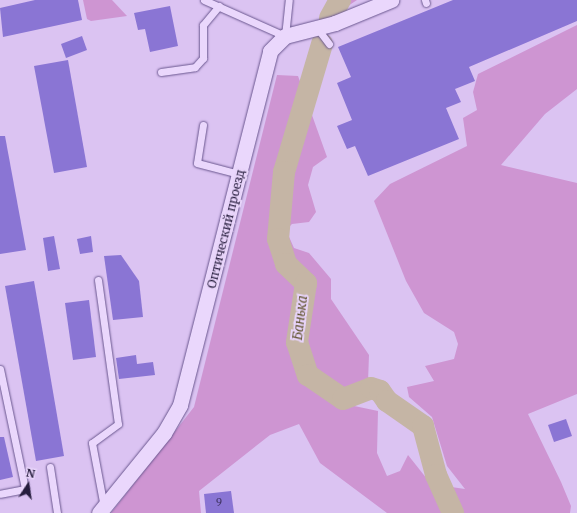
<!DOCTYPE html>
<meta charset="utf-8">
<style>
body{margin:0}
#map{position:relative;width:577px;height:513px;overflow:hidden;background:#dbc3f2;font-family:Merriweather,serif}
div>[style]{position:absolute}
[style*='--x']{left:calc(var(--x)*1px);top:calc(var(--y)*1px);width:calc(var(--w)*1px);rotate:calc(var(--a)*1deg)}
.green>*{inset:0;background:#ce95d2}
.river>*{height:22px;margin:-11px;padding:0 11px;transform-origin:11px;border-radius:11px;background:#c5b5a5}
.building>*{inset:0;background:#8a75d4}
.roads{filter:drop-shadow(0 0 1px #6a578f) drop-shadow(0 0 1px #6a578f)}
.service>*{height:7px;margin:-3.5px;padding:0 3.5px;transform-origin:3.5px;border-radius:3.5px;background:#ead7fc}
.minor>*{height:15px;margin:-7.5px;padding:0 7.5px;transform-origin:7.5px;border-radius:7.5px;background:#ead7fc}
span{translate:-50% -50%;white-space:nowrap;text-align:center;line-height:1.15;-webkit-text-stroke:4px #e7d3f9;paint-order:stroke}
.number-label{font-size:10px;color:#3f3363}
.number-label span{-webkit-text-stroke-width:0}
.street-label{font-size:12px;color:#261d3d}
.water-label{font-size:13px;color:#5e512b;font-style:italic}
.north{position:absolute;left:8px;top:465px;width:40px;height:40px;-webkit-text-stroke:3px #e7d3f9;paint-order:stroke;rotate:12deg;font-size:11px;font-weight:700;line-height:16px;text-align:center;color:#261d3d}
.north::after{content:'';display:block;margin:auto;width:14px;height:18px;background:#261d3d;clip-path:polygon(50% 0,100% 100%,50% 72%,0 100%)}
</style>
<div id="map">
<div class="green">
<div style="clip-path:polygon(83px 0,112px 0,127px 16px,91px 21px,87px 19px)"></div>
<div style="clip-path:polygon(333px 0,357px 0,330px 18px)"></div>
<div style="clip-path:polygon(577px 25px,577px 89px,545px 114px,501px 165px,577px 183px,577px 394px,528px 414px,561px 482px,571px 506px,570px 513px,387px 513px,320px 463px,299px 424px,270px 435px,199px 491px,201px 513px,111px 513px,194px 407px,277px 75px,298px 76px,327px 157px,313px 167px,308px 185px,316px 212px,309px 222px,292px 224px,286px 230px,294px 248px,309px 253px,331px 279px,331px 299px,369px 355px,368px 382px,340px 403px,378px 411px,377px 453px,387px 476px,400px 471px,408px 455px,431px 484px,465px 489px,447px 466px,432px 417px,409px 397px,407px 387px,434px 381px,425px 366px,454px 359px,458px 344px,454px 332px,424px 313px,406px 281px,374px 201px,390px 184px,467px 146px,463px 118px,477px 110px,473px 92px,478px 74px)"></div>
</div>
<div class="river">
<div style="--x:330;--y:18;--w:21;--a:-61"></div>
<div style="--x:322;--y:44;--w:134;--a:106.5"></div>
<div style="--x:284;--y:172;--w:67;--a:95.1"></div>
<div style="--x:278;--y:239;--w:26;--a:72"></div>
<div style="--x:286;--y:264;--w:28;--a:44"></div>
<div style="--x:306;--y:283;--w:60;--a:98.7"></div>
<div style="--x:297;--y:342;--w:35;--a:72"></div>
<div style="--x:308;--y:375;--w:42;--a:34.4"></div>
<div style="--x:343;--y:399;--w:30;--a:-21"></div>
<div style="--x:371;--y:388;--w:9;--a:18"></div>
<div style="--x:380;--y:391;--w:12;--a:55"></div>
<div style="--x:387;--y:401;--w:44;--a:34.8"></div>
<div style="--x:423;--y:426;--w:51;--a:75.1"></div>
<div style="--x:436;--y:475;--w:42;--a:65.9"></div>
</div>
<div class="building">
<div style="clip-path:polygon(35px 0,78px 0,82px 20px,3px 37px,0 8px)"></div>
<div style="clip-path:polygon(453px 0,577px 0,577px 21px,469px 67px,475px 81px,455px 89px,461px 102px,446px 108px,459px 139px,368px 176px,355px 146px,347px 149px,337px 126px,352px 120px,337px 83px,351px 77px,338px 47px)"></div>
<div style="clip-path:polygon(170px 6px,178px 46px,150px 52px,145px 29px,138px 30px,134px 13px)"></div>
<div style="clip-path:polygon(82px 36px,87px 50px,66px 58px,61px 44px)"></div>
<div style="clip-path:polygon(68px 60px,87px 167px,54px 173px,34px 66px)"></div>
<div style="clip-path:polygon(0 136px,5px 136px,26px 250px,0 254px)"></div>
<div style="clip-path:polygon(54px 236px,60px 269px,48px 271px,43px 238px)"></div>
<div style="clip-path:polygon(91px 236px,93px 252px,80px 254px,77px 239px)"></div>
<div style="clip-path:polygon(121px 255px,139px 281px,143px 317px,113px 320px,104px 256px)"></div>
<div style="clip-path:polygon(34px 281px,64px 456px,36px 461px,5px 286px)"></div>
<div style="clip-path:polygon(89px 300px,96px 357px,73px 360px,65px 303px)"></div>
<div style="clip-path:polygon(136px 355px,137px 364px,153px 362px,155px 375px,119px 379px,116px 358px)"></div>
<div style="clip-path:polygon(566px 419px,572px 436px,554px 442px,548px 425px)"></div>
<div style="clip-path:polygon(0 437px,4px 437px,13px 477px,0 480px)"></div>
<div style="clip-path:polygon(231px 491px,234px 513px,206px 513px,204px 494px)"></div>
</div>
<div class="roads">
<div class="service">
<div style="--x:204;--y:0;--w:89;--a:24"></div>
<div style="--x:285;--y:36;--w:36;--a:-84"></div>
<div style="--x:425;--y:0;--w:3;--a:72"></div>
<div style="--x:317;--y:28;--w:20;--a:53"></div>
<div style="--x:161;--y:72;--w:34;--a:-8"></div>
<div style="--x:195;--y:67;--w:12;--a:-48"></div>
<div style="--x:203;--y:58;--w:33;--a:-90"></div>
<div style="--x:203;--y:25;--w:25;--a:-50"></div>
<div style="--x:203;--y:125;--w:38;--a:99"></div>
<div style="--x:197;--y:163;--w:43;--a:14.7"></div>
<div style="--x:98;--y:280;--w:145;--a:82.1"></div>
<div style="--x:118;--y:424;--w:32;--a:144"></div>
<div style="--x:92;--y:443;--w:65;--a:79.4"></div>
<div style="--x:0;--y:369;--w:123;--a:78.2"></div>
<div style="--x:25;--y:489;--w:25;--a:169"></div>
<div style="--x:50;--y:467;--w:47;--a:81.3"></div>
</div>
<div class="minor">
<div style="--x:99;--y:513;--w:103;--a:-50.9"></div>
<div style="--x:164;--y:433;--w:32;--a:-60"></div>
<div style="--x:180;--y:405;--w:365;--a:-75.7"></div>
<div style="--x:270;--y:51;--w:21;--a:-45"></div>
<div style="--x:285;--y:36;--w:52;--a:-14.6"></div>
<div style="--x:335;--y:23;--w:61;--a:-22.3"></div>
</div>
</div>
<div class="number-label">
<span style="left:219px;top:503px">9</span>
</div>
<div class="street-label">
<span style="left:226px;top:229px;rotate:-76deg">Оптический проезд</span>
</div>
<div class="water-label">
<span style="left:301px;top:318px;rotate:-83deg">Банька</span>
</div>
<div class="north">N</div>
</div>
